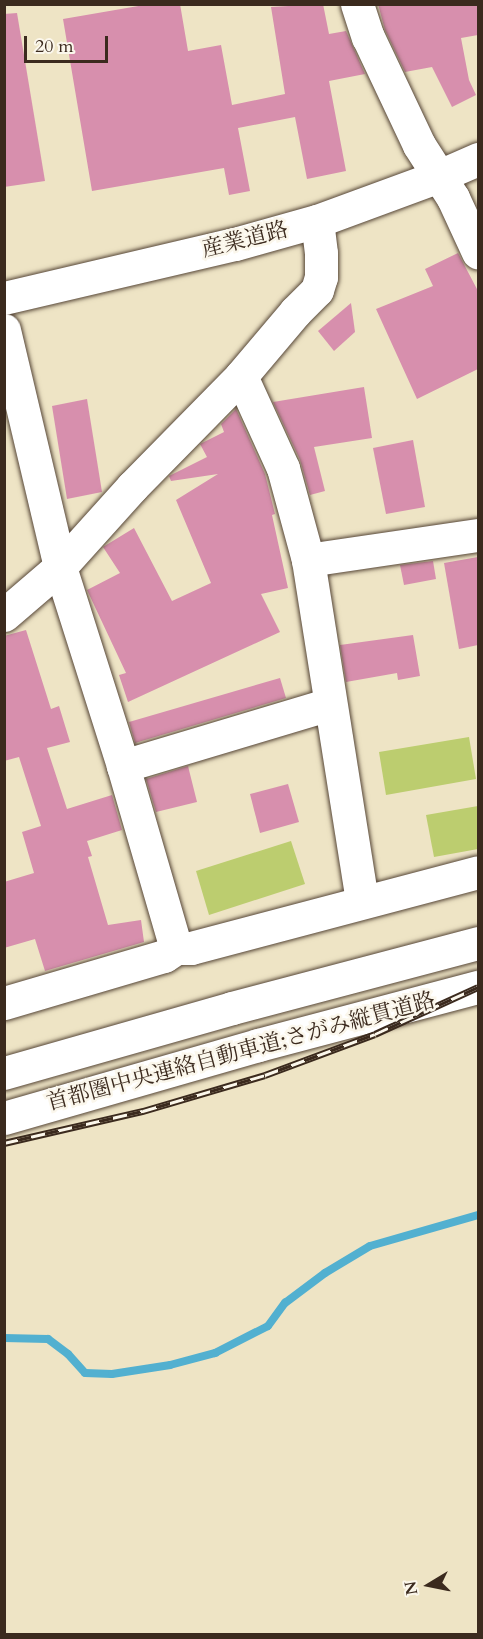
<!DOCTYPE html>
<meta charset="utf-8">
<style>
body{margin:0}
#map{position:relative;width:483px;height:1639px;overflow:hidden;background:#eee4c5;font-family:Cardo,"Noto Serif JP",serif}
div>[style]{position:absolute}
[style*='--x']{left:calc(var(--x)*1px);top:calc(var(--y)*1px);width:calc(var(--w)*1px);rotate:calc(var(--a)*1deg)}
.green>*{inset:0;background:#bccd6f}
.stream>*{height:8px;margin:-4px;padding:0 4px;transform-origin:4px;border-radius:4px;background:#52b0d0}
.building>*{inset:0;background:#d78fad}
.roads{filter:drop-shadow(0 0 2px #564637) drop-shadow(0 0 2px #564637)}
.minor>*{height:33px;margin:-16.5px;padding:0 16.5px;transform-origin:16.5px;border-radius:16.5px;background:#fff}
.major>*{height:33px;margin:-16.5px;padding:0 16.5px;transform-origin:16.5px;border-radius:16.5px;background:#fff}
.highway>*{height:33px;margin:-16.5px;padding:0 16.5px;transform-origin:16.5px;border-radius:16.5px;background:#fff}
.rail>*{height:7px;margin-top:-3.5px;transform-origin:0;background:repeating-linear-gradient(90deg,#fbf7ec 0 14px,#3b2a1e 0 28px);box-sizing:border-box;border-block:2px solid #3b2a1e}
span{translate:-50% -50%;white-space:nowrap;text-align:center;line-height:1.15;-webkit-text-stroke:5px #fbf7ec;paint-order:stroke}
.street-label{font-size:22px;color:#3b2a1e}
.frame{position:absolute;inset:0;border:6px solid #3b2a1e;pointer-events:none}
.north{position:absolute;left:399px;top:1555px;width:60px;height:60px;-webkit-text-stroke:4px #fbf7ec;paint-order:stroke;rotate:260deg;font-size:16px;font-weight:700;line-height:24px;text-align:center;color:#3b2a1e}
.north::after{content:'';display:block;margin:auto;width:21px;height:27px;background:#3b2a1e;clip-path:polygon(50% 0,100% 100%,50% 72%,0 100%)}
.scale{position:absolute;left:24px;top:36px;width:84px;height:27px;box-sizing:border-box;border:3px solid #3b2a1e;border-top:0;padding-left:8px;font-size:18px;line-height:21px;white-space:nowrap;color:#3b2a1e;-webkit-text-stroke:4px #fbf7ec;paint-order:stroke}
</style>
<div id="map">
<div class="green">
<div style="clip-path:polygon(469px 737px,476px 779px,386px 795px,379px 752px)"></div>
<div style="clip-path:polygon(478px 806px,478px 849px,434px 857px,426px 815px)"></div>
<div style="clip-path:polygon(291px 841px,305px 884px,209px 915px,196px 871px)"></div>
</div>
<div class="stream">
<div style="--x:4;--y:1338;--w:44;--a:1.3"></div>
<div style="--x:48;--y:1339;--w:25;--a:37"></div>
<div style="--x:68;--y:1354;--w:25;--a:48"></div>
<div style="--x:85;--y:1373;--w:27;--a:2"></div>
<div style="--x:112;--y:1374;--w:59;--a:-8.8"></div>
<div style="--x:170;--y:1365;--w:47;--a:-14.9"></div>
<div style="--x:215;--y:1353;--w:59;--a:-27"></div>
<div style="--x:268;--y:1326;--w:29;--a:-54"></div>
<div style="--x:285;--y:1303;--w:50;--a:-36.9"></div>
<div style="--x:325;--y:1273;--w:52;--a:-31"></div>
<div style="--x:370;--y:1246;--w:112;--a:-16"></div>
</div>
<div class="building">
<div style="clip-path:polygon(150px 4px,180px 4px,188px 51px,221px 45px,232px 105px,285px 94px,271px 7px,323px 4px,329px 34px,346px 31px,365px 74px,329px 81px,346px 171px,307px 179px,295px 117px,238px 128px,250px 191px,229px 195px,224px 168px,92px 191px,63px 19px)"></div>
<div style="clip-path:polygon(378px 4px,478px 4px,478px 35px,461px 38px,469px 80px,476px 95px,452px 107px,432px 67px,405px 72px,385px 30px)"></div>
<div style="clip-path:polygon(17px 13px,45px 181px,4px 187px,4px 14px)"></div>
<div style="clip-path:polygon(458px 253px,478px 291px,478px 369px,417px 399px,376px 309px,433px 286px,425px 269px)"></div>
<div style="clip-path:polygon(351px 303px,355px 332px,334px 351px,318px 331px)"></div>
<div style="clip-path:polygon(364px 387px,372px 438px,314px 447px,325px 491px,310px 495px,300px 460px,273px 402px)"></div>
<div style="clip-path:polygon(87px 399px,102px 492px,67px 499px,52px 406px)"></div>
<div style="clip-path:polygon(236px 409px,265px 474px,275px 514px,272px 515px,288px 588px,261px 594px,280px 632px,128px 702px,119px 675px,126px 673px,87px 590px,120px 573px,103px 547px,134px 528px,172px 601px,211px 583px,176px 500px,218px 474px,171px 481px,169px 476px,207px 457px,200px 444px,224px 432px,221px 424px)"></div>
<div style="clip-path:polygon(413px 440px,425px 507px,386px 514px,373px 448px)"></div>
<div style="clip-path:polygon(478px 557px,478px 645px,459px 649px,444px 563px)"></div>
<div style="clip-path:polygon(433px 561px,436px 579px,404px 585px,400px 565px)"></div>
<div style="clip-path:polygon(26px 630px,51px 709px,59px 706px,70px 742px,47px 748px,67px 809px,112px 795px,122px 830px,87px 841px,92px 856px,88px 857px,108px 925px,141px 920px,144px 942px,45px 971px,35px 939px,4px 948px,4px 882px,34px 873px,22px 832px,41px 826px,19px 757px,4px 761px,4px 636px)"></div>
<div style="clip-path:polygon(413px 635px,420px 676px,398px 680px,397px 673px,346px 682px,340px 645px)"></div>
<div style="clip-path:polygon(280px 678px,286px 698px,135px 743px,129px 722px)"></div>
<div style="clip-path:polygon(188px 766px,197px 802px,156px 812px,146px 779px)"></div>
<div style="clip-path:polygon(288px 784px,299px 822px,260px 833px,250px 794px)"></div>
</div>
<div class="roads">
<div class="minor">
<div style="--x:357;--y:4;--w:35;--a:72"></div>
<div style="--x:368;--y:37;--w:119;--a:64.7"></div>
<div style="--x:419;--y:145;--w:63;--a:57.3"></div>
<div style="--x:453;--y:198;--w:60;--a:65.2"></div>
<div style="--x:4;--y:330;--w:244;--a:76.7"></div>
<div style="--x:60;--y:567;--w:209;--a:72.4"></div>
<div style="--x:123;--y:766;--w:190;--a:73.8"></div>
<div style="--x:176;--y:948;--w:14;--a:146"></div>
<div style="--x:164;--y:956;--w:167;--a:163.6"></div>
<div style="--x:241;--y:376;--w:101;--a:65.5"></div>
<div style="--x:283;--y:468;--w:95;--a:74.8"></div>
<div style="--x:308;--y:560;--w:345;--a:81"></div>
<div style="--x:308;--y:560;--w:172;--a:-8.4"></div>
<div style="--x:4;--y:615;--w:74;--a:-40.6"></div>
<div style="--x:60;--y:567;--w:108;--a:-48"></div>
<div style="--x:132;--y:487;--w:156;--a:-45.5"></div>
<div style="--x:241;--y:376;--w:84;--a:-49.8"></div>
<div style="--x:295;--y:312;--w:31;--a:-45"></div>
<div style="--x:317;--y:290;--w:14;--a:-73"></div>
<div style="--x:321;--y:277;--w:24;--a:-90"></div>
<div style="--x:321;--y:253;--w:32;--a:-97"></div>
<div style="--x:123;--y:766;--w:216;--a:-16.7"></div>
<div style="--x:176;--y:948;--w:15;--a:0"></div>
<div style="--x:191;--y:948;--w:297;--a:-14.8"></div>
</div>
<div class="major">
<div style="--x:4;--y:298;--w:237;--a:-13.2"></div>
<div style="--x:235;--y:244;--w:85;--a:-15.7"></div>
<div style="--x:317;--y:221;--w:130;--a:-20.2"></div>
<div style="--x:439;--y:176;--w:43;--a:-23.6"></div>
</div>
<div class="highway">
<div style="--x:4;--y:1073;--w:237;--a:-15.9"></div>
<div style="--x:232;--y:1008;--w:254;--a:-14.8"></div>
<div style="--x:4;--y:1118;--w:264;--a:-16"></div>
<div style="--x:258;--y:1045;--w:228;--a:-14.8"></div>
</div>
</div>
<div class="rail">
<div style="--x:4;--y:1143;--w:143;--a:-13"></div>
<div style="--x:143;--y:1111;--w:127;--a:-16.4"></div>
<div style="--x:265;--y:1075;--w:117;--a:-20.4"></div>
<div style="--x:375;--y:1034;--w:113;--a:-24.5"></div>
</div>
<div class="street-label">
<span style="left:245px;top:240px;rotate:-14deg">産業道路</span>
<span style="left:241px;top:1052px;rotate:-15deg">首都圏中央連絡自動車道;さがみ縦貫道路</span>
</div>
<div class="frame"></div>
<div class="north">N</div>
<div class="scale">20 m</div>
</div>
